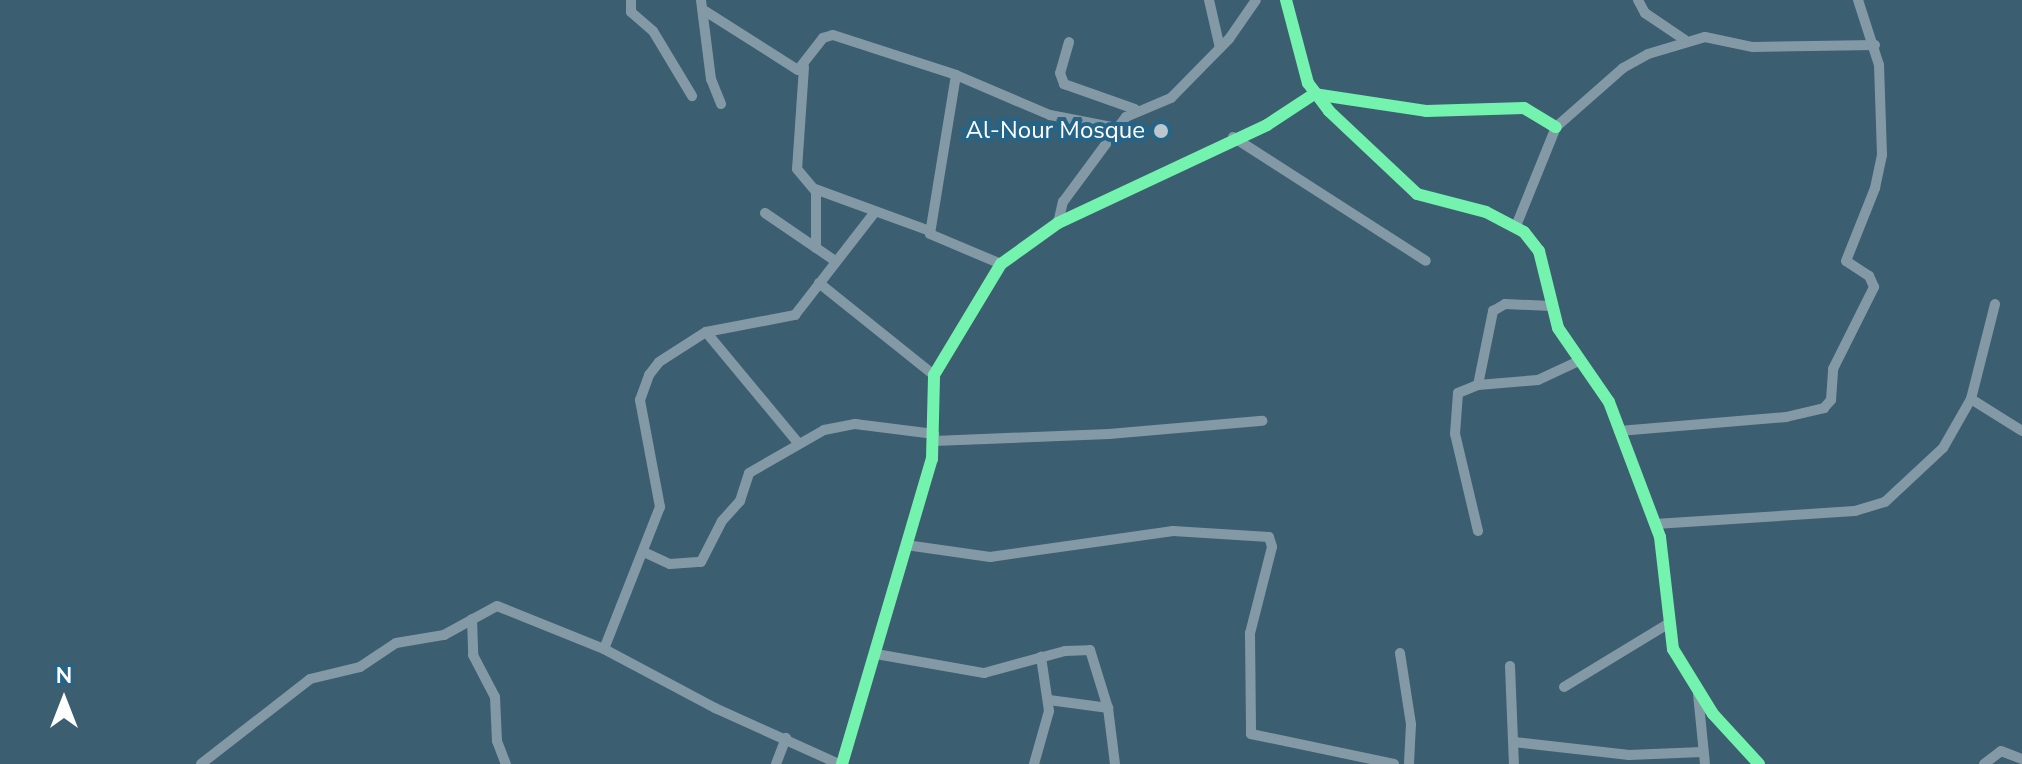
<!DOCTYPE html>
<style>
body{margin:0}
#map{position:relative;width:2022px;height:764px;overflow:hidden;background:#3c5e71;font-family:"Nunito Sans",sans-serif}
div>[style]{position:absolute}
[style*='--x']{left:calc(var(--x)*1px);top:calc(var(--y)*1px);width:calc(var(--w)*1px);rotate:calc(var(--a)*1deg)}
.minor>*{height:10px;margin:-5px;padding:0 5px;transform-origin:5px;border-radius:5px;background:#839aa6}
.cycleway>*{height:12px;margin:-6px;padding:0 6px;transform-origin:6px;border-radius:6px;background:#73f3ae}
.dots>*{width:22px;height:22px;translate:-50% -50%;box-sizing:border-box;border:4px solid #266487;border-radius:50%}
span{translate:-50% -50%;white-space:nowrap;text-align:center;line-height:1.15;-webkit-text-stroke:8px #266487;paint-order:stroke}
.poi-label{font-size:24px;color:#fff}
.right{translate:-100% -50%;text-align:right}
.north{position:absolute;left:24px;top:660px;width:80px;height:80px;-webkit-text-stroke:6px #266487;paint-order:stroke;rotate:0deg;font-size:22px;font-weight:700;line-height:32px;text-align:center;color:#fff}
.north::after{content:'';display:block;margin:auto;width:28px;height:36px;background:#fff;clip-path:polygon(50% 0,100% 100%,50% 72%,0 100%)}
</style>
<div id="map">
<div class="minor">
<div style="--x:631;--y:0;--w:12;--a:90"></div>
<div style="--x:631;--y:12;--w:29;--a:41"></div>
<div style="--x:653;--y:31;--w:76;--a:59"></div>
<div style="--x:701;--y:0;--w:80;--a:82.8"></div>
<div style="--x:711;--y:79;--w:27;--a:68"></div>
<div style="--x:1209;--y:0;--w:49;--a:77.1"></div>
<div style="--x:1286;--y:0;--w:86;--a:75.2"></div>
<div style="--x:1308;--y:83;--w:35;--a:53"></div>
<div style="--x:1329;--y:111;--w:121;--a:43.3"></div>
<div style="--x:1417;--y:194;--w:71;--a:14.6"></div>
<div style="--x:1486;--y:212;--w:43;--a:27.8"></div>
<div style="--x:1524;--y:232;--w:24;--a:52"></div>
<div style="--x:1539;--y:251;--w:79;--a:76.1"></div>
<div style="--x:1558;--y:328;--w:90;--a:55.4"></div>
<div style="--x:1609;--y:402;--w:144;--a:69.3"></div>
<div style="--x:1660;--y:537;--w:113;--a:83.4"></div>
<div style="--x:1673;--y:649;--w:76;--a:58.4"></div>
<div style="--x:1713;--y:714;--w:68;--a:47.4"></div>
<div style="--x:1638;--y:0;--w:15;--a:62"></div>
<div style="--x:1645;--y:13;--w:48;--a:34"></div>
<div style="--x:705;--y:11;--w:110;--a:32.4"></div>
<div style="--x:798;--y:70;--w:41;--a:-52"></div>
<div style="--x:823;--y:38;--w:10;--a:-17"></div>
<div style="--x:833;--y:35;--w:129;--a:18"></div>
<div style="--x:956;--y:75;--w:102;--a:23.1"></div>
<div style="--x:1050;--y:115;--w:68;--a:11"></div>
<div style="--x:1069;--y:42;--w:32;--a:106"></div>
<div style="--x:1060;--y:73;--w:12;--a:70"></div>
<div style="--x:1064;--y:84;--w:75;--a:19.4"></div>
<div style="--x:804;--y:67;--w:102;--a:93.9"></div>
<div style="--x:797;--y:169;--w:30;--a:50"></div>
<div style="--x:816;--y:192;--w:56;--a:90"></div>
<div style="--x:956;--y:75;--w:161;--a:99.3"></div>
<div style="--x:930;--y:234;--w:77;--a:22.9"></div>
<div style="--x:1233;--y:137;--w:229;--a:32.7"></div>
<div style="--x:815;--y:189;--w:122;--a:20.1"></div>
<div style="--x:765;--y:213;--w:83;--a:34.3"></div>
<div style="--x:1058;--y:223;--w:22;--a:-77"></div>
<div style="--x:1063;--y:202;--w:106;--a:-53.5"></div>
<div style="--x:1126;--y:117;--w:49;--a:-22.9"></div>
<div style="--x:1171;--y:98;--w:83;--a:-45.5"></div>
<div style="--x:1229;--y:39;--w:47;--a:-55.3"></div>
<div style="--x:1516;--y:226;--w:107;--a:-68"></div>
<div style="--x:1556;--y:127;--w:89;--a:-41.4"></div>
<div style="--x:1623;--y:68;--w:29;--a:-29"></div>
<div style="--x:1648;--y:54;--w:59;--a:-16.6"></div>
<div style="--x:1705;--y:37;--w:49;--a:11.8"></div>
<div style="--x:1753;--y:47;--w:122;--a:-0.9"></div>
<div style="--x:819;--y:283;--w:147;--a:38.7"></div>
<div style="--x:706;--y:332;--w:144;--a:50.3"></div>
<div style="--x:1478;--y:385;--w:76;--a:-78.5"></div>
<div style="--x:1493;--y:311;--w:14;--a:-30"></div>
<div style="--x:1505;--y:304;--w:46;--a:2.5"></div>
<div style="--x:1971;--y:399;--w:60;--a:32.1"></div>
<div style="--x:1619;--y:431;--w:168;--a:-4.8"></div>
<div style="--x:1786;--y:417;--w:39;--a:-13"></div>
<div style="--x:1824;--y:408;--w:11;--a:-49"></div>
<div style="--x:1831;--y:400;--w:31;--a:-86"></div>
<div style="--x:1833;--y:369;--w:92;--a:-63.4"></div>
<div style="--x:1874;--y:287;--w:12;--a:-114"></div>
<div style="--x:1869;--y:276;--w:27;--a:-147"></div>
<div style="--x:1846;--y:261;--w:79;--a:-68.3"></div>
<div style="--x:1875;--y:188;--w:34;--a:-78"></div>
<div style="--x:1882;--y:155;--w:90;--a:-91.9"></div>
<div style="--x:1879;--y:65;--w:68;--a:-107.9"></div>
<div style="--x:934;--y:441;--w:175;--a:-2.3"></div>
<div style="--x:1109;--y:434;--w:154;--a:-4.9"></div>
<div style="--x:1655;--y:524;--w:200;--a:-3.7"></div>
<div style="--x:1855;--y:511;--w:31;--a:-17"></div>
<div style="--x:1885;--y:502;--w:79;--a:-43"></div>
<div style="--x:1943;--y:448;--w:56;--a:-60.3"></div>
<div style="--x:1971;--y:399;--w:98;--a:-75.8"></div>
<div style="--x:1478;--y:531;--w:100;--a:-103.3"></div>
<div style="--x:1455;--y:434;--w:41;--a:-85.8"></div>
<div style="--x:1458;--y:393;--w:22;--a:-22"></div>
<div style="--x:1478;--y:385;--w:60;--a:-4.8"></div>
<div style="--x:1538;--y:380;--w:45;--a:-24.9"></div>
<div style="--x:906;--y:545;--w:85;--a:8.1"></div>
<div style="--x:990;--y:557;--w:185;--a:-8.1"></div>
<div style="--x:1173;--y:531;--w:96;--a:3.6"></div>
<div style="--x:1269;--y:537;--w:10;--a:73"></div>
<div style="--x:1272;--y:547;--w:89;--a:104.3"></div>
<div style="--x:1250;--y:633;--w:101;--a:89.4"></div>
<div style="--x:1251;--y:734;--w:146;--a:11.8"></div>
<div style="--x:646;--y:553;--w:26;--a:25"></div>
<div style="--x:670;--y:564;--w:31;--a:-4"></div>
<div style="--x:701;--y:562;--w:46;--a:-62.9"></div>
<div style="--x:722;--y:521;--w:27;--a:-48"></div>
<div style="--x:740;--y:501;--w:29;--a:-72"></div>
<div style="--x:749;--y:473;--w:86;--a:-29.8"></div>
<div style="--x:824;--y:430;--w:32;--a:-11"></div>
<div style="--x:855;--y:424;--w:80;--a:7.2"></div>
<div style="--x:472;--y:619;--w:36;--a:88"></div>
<div style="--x:473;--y:655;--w:47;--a:62.4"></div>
<div style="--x:495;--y:697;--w:44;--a:87.4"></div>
<div style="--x:497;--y:741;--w:25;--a:69"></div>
<div style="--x:604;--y:649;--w:153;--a:-68.5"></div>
<div style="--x:660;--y:507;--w:109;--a:-100.6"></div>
<div style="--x:640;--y:400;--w:27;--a:-70"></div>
<div style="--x:649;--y:375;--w:16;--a:-52"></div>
<div style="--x:659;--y:362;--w:56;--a:-32.6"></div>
<div style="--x:706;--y:332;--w:91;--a:-10.8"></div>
<div style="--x:795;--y:315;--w:129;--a:-52.2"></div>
<div style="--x:1400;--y:653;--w:72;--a:81.2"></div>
<div style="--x:1411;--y:724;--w:40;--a:92.9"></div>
<div style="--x:876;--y:654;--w:110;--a:10"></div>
<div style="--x:984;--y:673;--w:84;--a:-15.2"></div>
<div style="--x:1065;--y:651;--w:25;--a:-2"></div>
<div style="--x:1090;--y:650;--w:61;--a:72.8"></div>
<div style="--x:1108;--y:708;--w:56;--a:82.9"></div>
<div style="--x:1510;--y:666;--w:98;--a:87.7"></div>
<div style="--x:1564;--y:687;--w:119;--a:-31.3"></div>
<div style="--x:1698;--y:694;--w:70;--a:84.3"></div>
<div style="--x:1049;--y:700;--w:60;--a:7.7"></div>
<div style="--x:1514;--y:742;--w:116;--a:6.4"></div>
<div style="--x:1629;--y:755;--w:73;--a:-2.4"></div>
<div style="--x:201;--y:764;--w:138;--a:-37.9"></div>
<div style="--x:310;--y:679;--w:51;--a:-13.5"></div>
<div style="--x:360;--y:667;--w:43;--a:-33.7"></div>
<div style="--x:396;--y:643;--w:49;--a:-9.5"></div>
<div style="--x:444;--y:635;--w:60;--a:-28.7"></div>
<div style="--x:497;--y:606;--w:115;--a:21.9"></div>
<div style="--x:604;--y:649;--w:126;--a:28"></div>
<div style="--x:715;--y:708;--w:136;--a:24.3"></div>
<div style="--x:776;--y:764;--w:28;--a:-69"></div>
<div style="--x:842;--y:764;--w:318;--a:-73.6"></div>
<div style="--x:932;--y:459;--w:84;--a:-88.6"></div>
<div style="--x:934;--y:375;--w:130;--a:-58.9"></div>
<div style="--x:1001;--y:264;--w:70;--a:-35.7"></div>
<div style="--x:1058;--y:223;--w:231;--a:-25.1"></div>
<div style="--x:1267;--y:125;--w:56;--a:-33.4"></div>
<div style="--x:1314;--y:94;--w:113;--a:8.6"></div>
<div style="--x:1426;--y:111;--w:98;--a:-1.8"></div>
<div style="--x:1524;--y:108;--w:37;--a:31"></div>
<div style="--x:1034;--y:764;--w:55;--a:-74.2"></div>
<div style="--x:1049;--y:711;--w:55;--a:-98.4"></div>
<div style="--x:1984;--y:764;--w:21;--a:-37"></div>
<div style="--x:2001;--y:751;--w:22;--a:21"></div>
</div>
<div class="cycleway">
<div style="--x:1286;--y:0;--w:86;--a:75.2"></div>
<div style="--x:1308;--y:83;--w:35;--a:53"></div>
<div style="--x:1329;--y:111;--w:121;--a:43.3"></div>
<div style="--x:1417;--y:194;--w:71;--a:14.6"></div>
<div style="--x:1486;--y:212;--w:43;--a:27.8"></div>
<div style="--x:1524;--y:232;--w:24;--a:52"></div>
<div style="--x:1539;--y:251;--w:79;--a:76.1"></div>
<div style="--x:1558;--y:328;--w:90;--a:55.4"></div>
<div style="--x:1609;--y:402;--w:144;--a:69.3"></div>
<div style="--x:1660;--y:537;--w:113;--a:83.4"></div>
<div style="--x:1673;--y:649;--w:76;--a:58.4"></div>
<div style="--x:1713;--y:714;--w:68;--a:47.4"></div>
<div style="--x:842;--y:764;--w:318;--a:-73.6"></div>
<div style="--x:932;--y:459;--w:84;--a:-88.6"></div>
<div style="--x:934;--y:375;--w:130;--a:-58.9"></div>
<div style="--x:1001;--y:264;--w:70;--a:-35.7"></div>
<div style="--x:1058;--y:223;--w:231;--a:-25.1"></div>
<div style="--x:1267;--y:125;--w:56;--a:-33.4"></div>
<div style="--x:1314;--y:94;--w:113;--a:8.6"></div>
<div style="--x:1426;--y:111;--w:98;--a:-1.8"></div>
<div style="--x:1524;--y:108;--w:37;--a:31"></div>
</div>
<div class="dots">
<div style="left:1161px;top:131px;background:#bbc7cd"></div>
</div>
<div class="poi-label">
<span class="right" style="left:1145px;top:131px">Al-Nour Mosque</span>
</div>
<div class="north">N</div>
</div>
